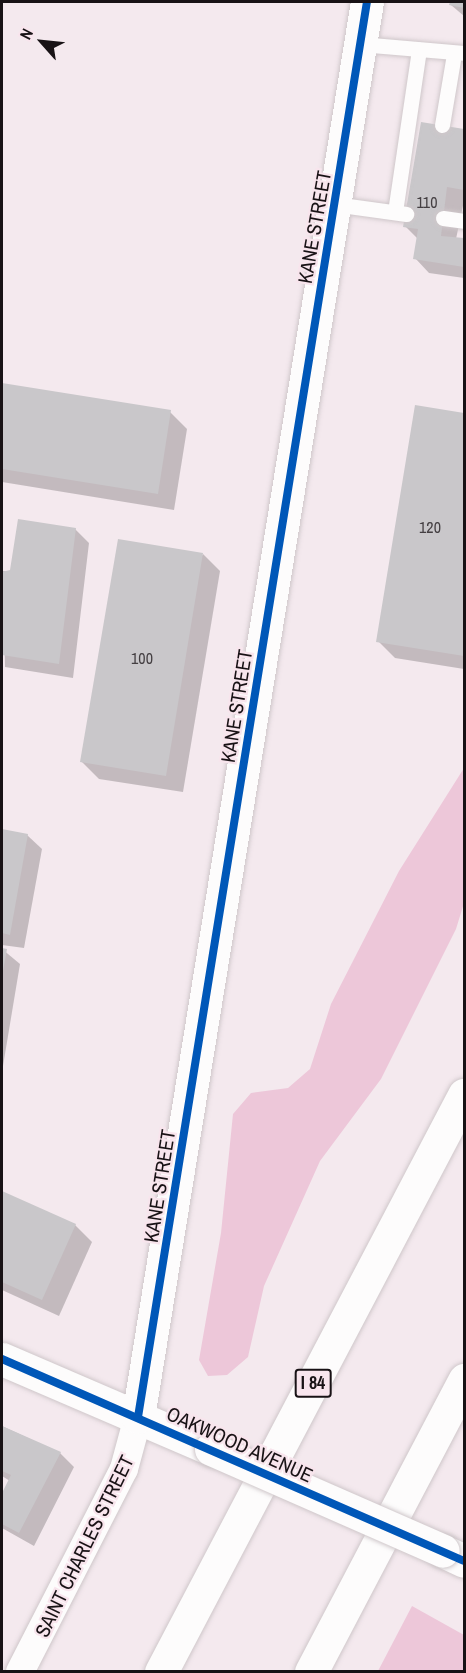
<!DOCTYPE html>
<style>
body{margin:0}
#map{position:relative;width:466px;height:1673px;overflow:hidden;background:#f4e9ee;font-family:"Archivo Narrow",sans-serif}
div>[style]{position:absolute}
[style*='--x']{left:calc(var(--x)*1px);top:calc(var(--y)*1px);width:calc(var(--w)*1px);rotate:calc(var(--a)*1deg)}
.green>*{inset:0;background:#edc7d9}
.shadow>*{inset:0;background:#0003}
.building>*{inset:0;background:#c9c7ca}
.roads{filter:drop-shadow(0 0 2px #cfc7ca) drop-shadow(0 0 2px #cfc7ca)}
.lane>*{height:15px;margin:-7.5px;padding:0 7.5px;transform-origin:7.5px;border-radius:7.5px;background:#fdfcfc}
.street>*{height:28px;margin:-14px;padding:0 14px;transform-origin:14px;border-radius:14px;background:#fdfcfc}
.secondary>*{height:33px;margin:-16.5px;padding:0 16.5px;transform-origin:16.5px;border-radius:16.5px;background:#fdfcfc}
.highway>*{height:33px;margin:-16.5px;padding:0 16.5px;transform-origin:16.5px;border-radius:16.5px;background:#fdfcfc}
.bridges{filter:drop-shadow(0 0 2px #cfc7ca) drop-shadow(0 0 2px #cfc7ca)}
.secondary-bridge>*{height:33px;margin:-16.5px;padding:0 16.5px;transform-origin:16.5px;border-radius:16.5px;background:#fdfcfc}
.cycleway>*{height:8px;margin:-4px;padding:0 4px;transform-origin:4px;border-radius:4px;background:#0057b8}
span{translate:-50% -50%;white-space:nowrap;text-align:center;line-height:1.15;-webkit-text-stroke:4.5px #f8e5ed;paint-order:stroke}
.number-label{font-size:16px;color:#443f42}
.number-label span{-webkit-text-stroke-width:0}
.shield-label span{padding:2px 4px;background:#f8e5ed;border:2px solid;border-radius:4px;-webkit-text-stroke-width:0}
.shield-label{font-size:18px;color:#181215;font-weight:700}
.street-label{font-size:20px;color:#181215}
.frame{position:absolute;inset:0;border:3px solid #181215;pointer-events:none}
.north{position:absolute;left:12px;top:12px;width:60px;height:60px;-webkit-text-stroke:4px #f8e5ed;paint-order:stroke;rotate:297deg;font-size:16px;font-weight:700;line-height:24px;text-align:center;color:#181215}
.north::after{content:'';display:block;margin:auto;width:21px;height:27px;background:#181215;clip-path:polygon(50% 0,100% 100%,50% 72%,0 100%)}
</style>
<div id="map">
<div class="green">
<div style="clip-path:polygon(464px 768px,464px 903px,456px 929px,381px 1079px,320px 1161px,264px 1286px,248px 1357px,227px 1375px,208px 1376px,199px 1360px,221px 1233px,233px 1114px,251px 1093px,288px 1088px,310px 1069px,331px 1004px,399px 871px)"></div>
<div style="clip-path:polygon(412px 1606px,464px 1635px,464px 1671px,378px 1671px)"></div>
</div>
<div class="shadow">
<div style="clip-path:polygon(451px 2px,464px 2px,464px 16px,451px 5px)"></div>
<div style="clip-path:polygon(422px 124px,464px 130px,464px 201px,456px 239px,464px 240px,464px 278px,429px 273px,415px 258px,418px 239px,405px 226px)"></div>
<div style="clip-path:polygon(2px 385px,170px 412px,187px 429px,174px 510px,2px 482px)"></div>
<div style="clip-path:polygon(417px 407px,464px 415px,464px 669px,395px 658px,378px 641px)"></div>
<div style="clip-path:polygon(75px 529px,89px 543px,73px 678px,5px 667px,3px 571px,11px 572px)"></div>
<div style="clip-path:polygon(203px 554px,220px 571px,183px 792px,99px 779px,82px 762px)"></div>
<div style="clip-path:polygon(2px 831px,27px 835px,42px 849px,24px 948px,2px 945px)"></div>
<div style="clip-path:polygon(2px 949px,20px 964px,2px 1072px)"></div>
<div style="clip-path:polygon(2px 1193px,75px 1225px,92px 1242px,59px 1316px,2px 1290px)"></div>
<div style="clip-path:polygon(2px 1426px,60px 1453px,74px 1467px,34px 1546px,2px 1528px,2px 1496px,10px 1481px,2px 1476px)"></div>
</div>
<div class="building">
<div style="clip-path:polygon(450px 2px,464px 2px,464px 8px,449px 5px)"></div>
<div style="clip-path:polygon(421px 122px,464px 129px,464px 190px,447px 187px,441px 236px,464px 238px,464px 267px,413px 259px,418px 229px,403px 227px)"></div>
<div style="clip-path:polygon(2px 383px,171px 410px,158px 494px,2px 469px)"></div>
<div style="clip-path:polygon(415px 405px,464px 413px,464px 656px,376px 642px)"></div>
<div style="clip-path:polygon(18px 519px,76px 528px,59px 664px,2px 655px,2px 572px,10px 570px)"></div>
<div style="clip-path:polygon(118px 539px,203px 553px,166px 776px,80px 762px)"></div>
<div style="clip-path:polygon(2px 829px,28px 834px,10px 935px,2px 933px)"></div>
<div style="clip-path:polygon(2px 948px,7px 949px,3px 971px,2px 971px)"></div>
<div style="clip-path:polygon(2px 1191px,76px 1224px,42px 1300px,2px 1282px)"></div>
<div style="clip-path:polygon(2px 1426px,61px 1452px,19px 1533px,2px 1524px,2px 1493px,11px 1475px,2px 1471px)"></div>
</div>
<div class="roads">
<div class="lane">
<div style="--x:360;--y:44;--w:104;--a:4.9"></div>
<div style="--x:442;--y:125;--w:72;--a:-80.4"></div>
<div style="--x:334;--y:204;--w:73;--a:7.9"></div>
<div style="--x:395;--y:212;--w:164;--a:-81.6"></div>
<div style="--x:443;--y:218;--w:21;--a:8"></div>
</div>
<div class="street">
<div style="--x:20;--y:1672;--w:228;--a:-62.9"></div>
<div style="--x:124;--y:1469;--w:54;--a:-74.9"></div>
</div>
<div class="secondary">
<div style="--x:2;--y:1359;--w:228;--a:23.3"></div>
<div style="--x:138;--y:1417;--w:1433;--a:-80.81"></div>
<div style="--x:443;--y:1551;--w:23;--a:25"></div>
</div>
<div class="highway">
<div style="--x:161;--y:1672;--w:652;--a:-62.29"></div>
<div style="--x:311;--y:1672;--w:330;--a:-62.3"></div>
</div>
</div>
<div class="bridges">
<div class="secondary-bridge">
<div style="--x:211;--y:1449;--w:253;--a:23.7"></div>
</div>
</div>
<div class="cycleway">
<div style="--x:2;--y:1359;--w:504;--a:23.62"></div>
<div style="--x:138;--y:1417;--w:1433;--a:-80.81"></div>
</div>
<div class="number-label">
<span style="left:427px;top:202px">110</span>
<span style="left:430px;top:527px">120</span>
<span style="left:142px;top:658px">100</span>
</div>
<div class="shield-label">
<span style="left:313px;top:1383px">I 84</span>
</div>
<div class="street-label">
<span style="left:314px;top:227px;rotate:-80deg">KANE STREET</span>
<span style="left:236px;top:706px;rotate:-81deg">KANE STREET</span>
<span style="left:159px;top:1186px;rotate:-81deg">KANE STREET</span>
<span style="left:240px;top:1444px;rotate:24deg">OAKWOOD AVENUE</span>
<span style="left:84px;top:1546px;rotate:-64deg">SAINT CHARLES STREET</span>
</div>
<div class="frame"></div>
<div class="north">N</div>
</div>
